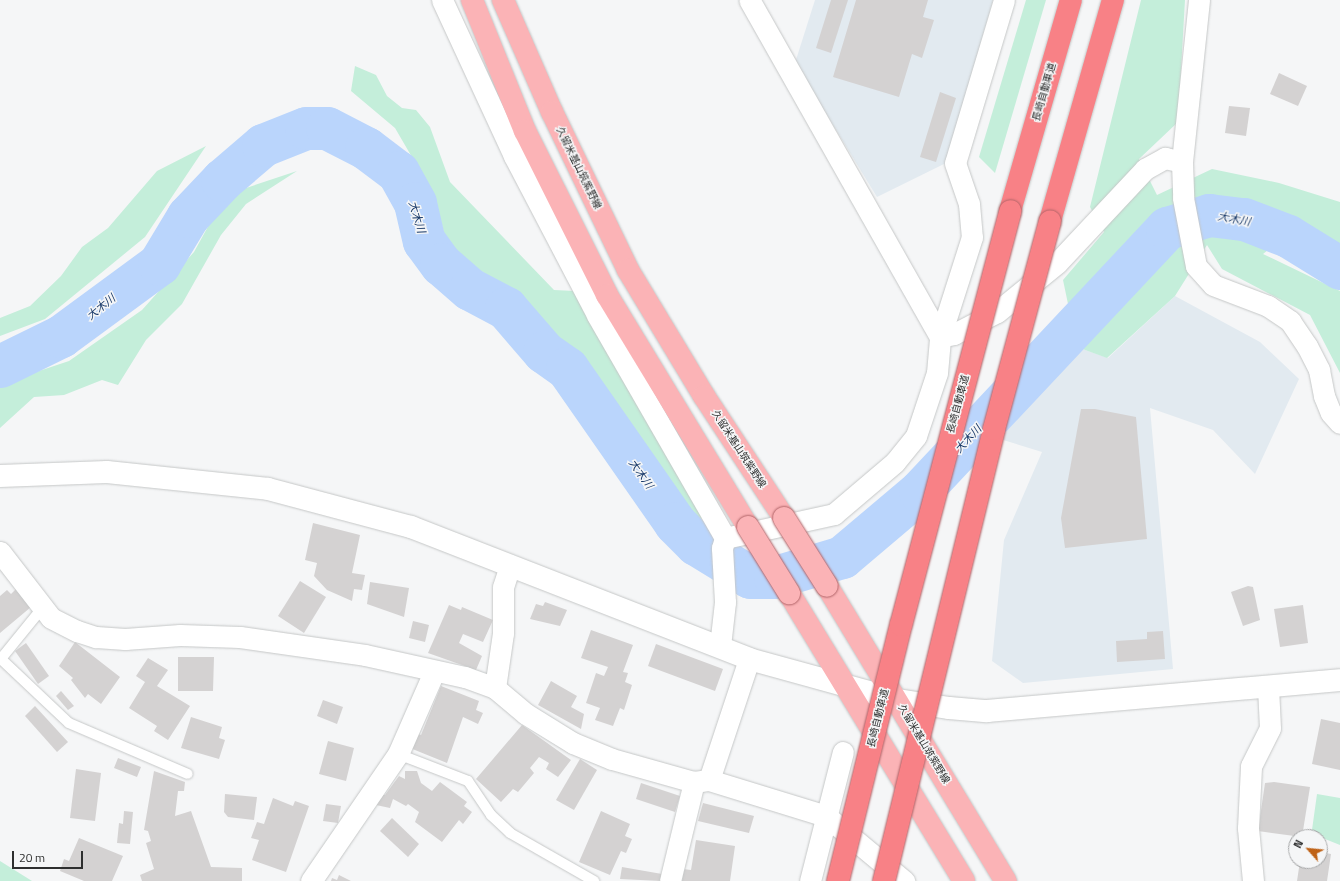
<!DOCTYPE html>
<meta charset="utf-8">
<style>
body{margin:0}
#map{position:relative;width:1340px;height:881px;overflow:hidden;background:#f5f6f7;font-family:"Titillium Web","Noto Sans JP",sans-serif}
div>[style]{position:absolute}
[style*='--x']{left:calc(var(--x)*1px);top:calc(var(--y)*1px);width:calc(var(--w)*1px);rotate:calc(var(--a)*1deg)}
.built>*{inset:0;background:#e2eaf0}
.green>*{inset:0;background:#c4eeda}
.river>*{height:43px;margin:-21.5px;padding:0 21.5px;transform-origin:21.5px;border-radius:21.5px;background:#bad5fc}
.building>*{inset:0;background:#d4d2d2}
.roads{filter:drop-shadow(0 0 1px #c5c7c7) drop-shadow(0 0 1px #c5c7c7)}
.service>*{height:10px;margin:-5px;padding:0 5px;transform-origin:5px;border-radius:5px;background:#fff}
.minor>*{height:21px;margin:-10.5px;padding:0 10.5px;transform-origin:10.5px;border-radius:10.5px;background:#fff}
.tertiary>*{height:22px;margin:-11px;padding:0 11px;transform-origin:11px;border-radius:11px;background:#fff}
.primary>*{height:22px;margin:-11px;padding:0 11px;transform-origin:11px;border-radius:11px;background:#fbb3b6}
.motorway>*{height:22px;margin:-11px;padding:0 11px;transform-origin:11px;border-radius:11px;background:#f88186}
.bridges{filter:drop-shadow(0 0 1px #b16468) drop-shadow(0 0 1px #b16468)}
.primary-bridge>*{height:22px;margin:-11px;padding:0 11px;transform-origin:11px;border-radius:11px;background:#fbb3b6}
.motorway-bridge>*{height:22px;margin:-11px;padding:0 11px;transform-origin:11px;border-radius:11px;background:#f88186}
span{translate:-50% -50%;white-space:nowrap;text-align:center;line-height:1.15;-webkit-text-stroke:3px #f5f6f7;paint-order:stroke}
.street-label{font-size:10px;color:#2e2f2f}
.water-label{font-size:11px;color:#193a6a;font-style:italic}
.north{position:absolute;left:1288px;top:829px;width:40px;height:40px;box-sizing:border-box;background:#f5f6f7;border:1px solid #a5a6a7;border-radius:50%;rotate:297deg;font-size:11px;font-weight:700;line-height:16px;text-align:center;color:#2e2f2f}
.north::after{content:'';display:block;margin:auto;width:14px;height:18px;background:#bf6216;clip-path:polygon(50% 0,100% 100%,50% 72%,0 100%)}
.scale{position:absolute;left:12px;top:851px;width:71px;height:18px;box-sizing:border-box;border:2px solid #2e2f2f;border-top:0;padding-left:5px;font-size:12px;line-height:14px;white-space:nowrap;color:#2e2f2f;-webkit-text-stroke:3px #f5f6f7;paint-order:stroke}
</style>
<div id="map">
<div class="built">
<div style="clip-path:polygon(815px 0,993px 0,946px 163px,877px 197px,795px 63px)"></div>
<div style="clip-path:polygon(1175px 296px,1260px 342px,1299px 379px,1255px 474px,1213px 430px,1150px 408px,1173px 669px,1023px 683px,992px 661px,1004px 540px,1042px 452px,1000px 439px,1077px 347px,1108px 358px)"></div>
</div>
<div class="green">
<div style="clip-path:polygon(1026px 0,1046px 0,995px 173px,979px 157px)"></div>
<div style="clip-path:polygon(1141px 0,1185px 0,1178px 122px,1139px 159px,1157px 195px,1212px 169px,1279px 183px,1340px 202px,1340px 256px,1294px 229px,1263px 254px,1340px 291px,1340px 373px,1310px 315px,1222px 269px,1207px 245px,1175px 296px,1107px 358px,1077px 347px,1063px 280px,1104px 232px,1090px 207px)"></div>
<div style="clip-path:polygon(355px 66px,376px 75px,387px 96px,402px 108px,416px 110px,430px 127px,450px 182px,554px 290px,575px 291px,706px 521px,677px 506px,598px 380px,522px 299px,448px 248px,434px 195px,395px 128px,351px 91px)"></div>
<div style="clip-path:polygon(206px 146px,145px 237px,45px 319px,0 336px,0 318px,30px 306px,61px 276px,82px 247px,108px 228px,157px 171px)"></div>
<div style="clip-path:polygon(297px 171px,246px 204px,221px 235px,182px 304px,146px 340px,118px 385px,102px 380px,64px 395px,34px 397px,0 428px,0 384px,69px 361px,142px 310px,194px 252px,216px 212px,237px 191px)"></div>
<div style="clip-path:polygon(1317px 794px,1340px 798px,1340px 845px,1320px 837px,1311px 837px)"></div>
<div style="clip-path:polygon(0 861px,32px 881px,0 881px)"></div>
</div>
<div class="river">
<div style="--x:0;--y:366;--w:68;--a:-26.2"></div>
<div style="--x:61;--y:336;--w:122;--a:-36.3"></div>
<div style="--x:159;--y:264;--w:56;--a:-58.9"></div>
<div style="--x:188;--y:216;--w:50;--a:-46.6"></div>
<div style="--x:222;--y:180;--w:54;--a:-40.5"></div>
<div style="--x:263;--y:145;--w:46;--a:-21.6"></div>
<div style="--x:306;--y:128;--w:21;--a:0"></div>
<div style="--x:327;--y:128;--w:44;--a:27.1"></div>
<div style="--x:366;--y:148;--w:40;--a:37"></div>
<div style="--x:398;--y:172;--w:35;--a:61"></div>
<div style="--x:415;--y:203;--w:39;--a:77"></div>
<div style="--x:424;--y:241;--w:29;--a:54"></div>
<div style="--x:441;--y:264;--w:38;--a:41"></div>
<div style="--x:470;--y:289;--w:41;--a:27.8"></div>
<div style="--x:506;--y:308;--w:58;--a:49.2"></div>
<div style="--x:544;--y:352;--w:28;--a:35"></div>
<div style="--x:567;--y:368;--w:189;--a:55.1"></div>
<div style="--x:675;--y:523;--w:30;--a:45"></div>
<div style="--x:696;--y:544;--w:63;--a:31.4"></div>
<div style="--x:750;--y:577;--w:25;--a:0"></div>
<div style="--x:775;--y:577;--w:70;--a:-16.6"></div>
<div style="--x:842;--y:557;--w:102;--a:-40.2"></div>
<div style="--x:920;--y:491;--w:361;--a:-46.8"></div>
<div style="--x:1167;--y:228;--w:44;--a:-17.2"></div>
<div style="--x:1209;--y:215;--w:35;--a:7"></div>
<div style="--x:1244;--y:219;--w:47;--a:21.1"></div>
<div style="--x:1288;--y:236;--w:61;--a:31.6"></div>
</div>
<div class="building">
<div style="clip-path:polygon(831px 0,848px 0,831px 53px,816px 48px)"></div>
<div style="clip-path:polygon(856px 0,928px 0,923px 17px,934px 20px,922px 58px,912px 54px,899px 97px,833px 77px)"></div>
<div style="clip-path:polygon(1279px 73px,1307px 86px,1298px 106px,1270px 94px)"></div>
<div style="clip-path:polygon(940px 92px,956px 98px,936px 162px,920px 157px)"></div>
<div style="clip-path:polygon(1229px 106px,1250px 108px,1246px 136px,1225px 133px)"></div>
<div style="clip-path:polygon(1081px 409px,1095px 409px,1136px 417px,1147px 539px,1065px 548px,1061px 518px)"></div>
<div style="clip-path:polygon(313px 523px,360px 535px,352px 573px,365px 575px,362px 590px,354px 589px,352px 601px,327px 590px,314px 576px,317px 563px,305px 560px)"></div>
<div style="clip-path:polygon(300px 581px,326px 597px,304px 633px,278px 616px)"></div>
<div style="clip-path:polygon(370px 582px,409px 588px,404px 617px,367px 604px)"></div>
<div style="clip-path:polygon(1248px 586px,1253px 587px,1260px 620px,1243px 626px,1231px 592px)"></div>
<div style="clip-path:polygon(16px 589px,31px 607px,0 633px,0 596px,7px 590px,11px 594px)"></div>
<div style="clip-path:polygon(545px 602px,567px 610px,560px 626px,530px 619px,536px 604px,543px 606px)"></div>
<div style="clip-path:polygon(449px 605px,461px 610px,462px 607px,493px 620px,483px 642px,463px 634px,459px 643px,482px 656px,476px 670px,428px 653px)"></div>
<div style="clip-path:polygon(1303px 605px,1308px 643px,1280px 647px,1274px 609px)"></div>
<div style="clip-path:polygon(413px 621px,429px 625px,425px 642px,409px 638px)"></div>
<div style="clip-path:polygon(591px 630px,633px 645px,623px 672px,628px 673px,625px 682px,632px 685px,624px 710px,620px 708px,613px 726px,595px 720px,600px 708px,586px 703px,596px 673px,604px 676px,608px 667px,581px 658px)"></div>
<div style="clip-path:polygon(1163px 631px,1165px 659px,1117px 662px,1116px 641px,1147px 639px,1147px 632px)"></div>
<div style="clip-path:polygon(75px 642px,120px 677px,101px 704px,88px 694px,85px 698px,71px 680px,73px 678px,59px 666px)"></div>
<div style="clip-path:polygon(26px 643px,49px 676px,38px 684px,15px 651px)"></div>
<div style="clip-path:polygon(656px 644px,723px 669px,715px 691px,648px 666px)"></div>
<div style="clip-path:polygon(178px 657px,214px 657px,213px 691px,178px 691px)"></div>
<div style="clip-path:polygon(148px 658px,168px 670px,157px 686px,190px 706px,168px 740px,154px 731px,157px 726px,129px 708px,145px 682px,136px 676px)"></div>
<div style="clip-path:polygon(551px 681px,577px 696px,571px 707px,584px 714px,581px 729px,538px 705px)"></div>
<div style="clip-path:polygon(441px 686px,479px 701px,476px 710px,483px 713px,478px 724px,463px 717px,447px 763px,410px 748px,416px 733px,421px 735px)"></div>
<div style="clip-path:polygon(61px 691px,74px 706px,68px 710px,56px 696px)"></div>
<div style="clip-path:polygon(323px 700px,343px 707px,337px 724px,317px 716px)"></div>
<div style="clip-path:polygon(35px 706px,68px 742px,57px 752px,25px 716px)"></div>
<div style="clip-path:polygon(191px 717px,222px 727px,219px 738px,225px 740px,219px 759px,181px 748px)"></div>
<div style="clip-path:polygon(1321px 719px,1340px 723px,1340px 770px,1312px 764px)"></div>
<div style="clip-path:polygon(522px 725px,571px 760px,558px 777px,546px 769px,549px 763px,539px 757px,530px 768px,534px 773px,518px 792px,513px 789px,501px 802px,476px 779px)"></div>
<div style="clip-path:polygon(328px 741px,354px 748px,346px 781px,319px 774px)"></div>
<div style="clip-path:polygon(118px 758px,141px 767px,137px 777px,114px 768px)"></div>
<div style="clip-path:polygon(580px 759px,597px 770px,574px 810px,556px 800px)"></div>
<div style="clip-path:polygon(76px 769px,101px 773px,95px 821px,70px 818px)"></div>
<div style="clip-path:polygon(154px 771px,185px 782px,184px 791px,178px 791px,175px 816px,191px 811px,211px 867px,242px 868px,242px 881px,142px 881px,140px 875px,154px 869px,146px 843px,151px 841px,148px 831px,144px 830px)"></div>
<div style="clip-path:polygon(405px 771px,417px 771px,421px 783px,432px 791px,440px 782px,467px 802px,464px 806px,472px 812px,463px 824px,459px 820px,442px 842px,415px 822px,419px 812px,408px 804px,406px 806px,393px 799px,390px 808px,376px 805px,380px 794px,385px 795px,399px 776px,405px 779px)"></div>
<div style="clip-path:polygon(1274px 782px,1310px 787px,1302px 837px,1258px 831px,1265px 783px)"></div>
<div style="clip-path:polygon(641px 783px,680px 796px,675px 812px,636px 799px)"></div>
<div style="clip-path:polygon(225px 794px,257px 797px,254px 820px,228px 817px,224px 812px)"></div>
<div style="clip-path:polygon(273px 798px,293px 806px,295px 801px,309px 806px,286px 872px,252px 860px,259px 840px,251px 838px,257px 822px,264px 824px)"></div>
<div style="clip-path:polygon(703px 803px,754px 816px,749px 833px,698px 821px)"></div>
<div style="clip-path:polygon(326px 804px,341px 806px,338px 823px,323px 821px)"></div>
<div style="clip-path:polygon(124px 811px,133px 812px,130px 844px,117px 843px,119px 823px,123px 824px)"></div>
<div style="clip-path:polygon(601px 811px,630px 824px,625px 836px,632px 839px,626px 853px,621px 851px,610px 875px,579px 862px)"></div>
<div style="clip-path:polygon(392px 818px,419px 844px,408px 857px,380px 831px)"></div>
<div style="clip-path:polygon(79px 838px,123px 856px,112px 881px,84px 881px,60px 871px,64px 859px,69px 861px)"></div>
<div style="clip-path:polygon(696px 840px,735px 846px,730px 881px,682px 881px,683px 869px,691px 870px)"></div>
<div style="clip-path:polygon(1320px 852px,1331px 854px,1327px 881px,1297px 881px,1300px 861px,1320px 861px)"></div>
<div style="clip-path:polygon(622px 867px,662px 874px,661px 881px,620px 879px)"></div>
<div style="clip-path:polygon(339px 875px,351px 881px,331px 881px,332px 878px,337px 880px)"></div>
</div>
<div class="roads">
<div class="service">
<div style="--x:1;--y:659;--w:93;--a:43.3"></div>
<div style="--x:69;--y:723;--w:129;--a:23.2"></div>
<div style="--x:0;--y:660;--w:68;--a:-50.9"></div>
<div style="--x:398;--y:754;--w:75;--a:21.1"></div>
<div style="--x:468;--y:781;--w:41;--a:55.9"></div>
<div style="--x:491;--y:815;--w:26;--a:43"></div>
<div style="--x:510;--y:833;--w:97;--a:29.7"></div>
</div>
<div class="minor">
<div style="--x:442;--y:0;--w:172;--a:65.2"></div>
<div style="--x:514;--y:156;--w:179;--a:62.4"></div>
<div style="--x:597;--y:315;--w:257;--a:60.1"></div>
<div style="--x:1004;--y:0;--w:170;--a:106.7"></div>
<div style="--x:955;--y:163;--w:43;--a:71.1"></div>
<div style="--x:969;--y:204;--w:33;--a:85"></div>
<div style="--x:972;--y:237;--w:105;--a:107.7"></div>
<div style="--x:940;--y:337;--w:14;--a:-12"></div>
<div style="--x:954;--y:334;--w:48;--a:-27.1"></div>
<div style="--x:997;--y:312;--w:77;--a:-39.2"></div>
<div style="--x:1057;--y:263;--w:129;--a:-46.9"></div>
<div style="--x:1145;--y:169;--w:23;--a:-29"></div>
<div style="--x:1165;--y:158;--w:17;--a:13"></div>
<div style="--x:1199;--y:0;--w:163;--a:96"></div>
<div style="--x:1182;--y:162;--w:36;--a:88"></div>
<div style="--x:1183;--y:198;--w:69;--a:79.2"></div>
<div style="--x:1196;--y:266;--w:25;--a:48"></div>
<div style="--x:1213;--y:285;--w:59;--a:20.9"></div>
<div style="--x:1268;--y:306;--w:27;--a:34"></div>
<div style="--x:1290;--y:321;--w:30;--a:56"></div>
<div style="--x:1307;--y:346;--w:27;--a:63"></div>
<div style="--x:1319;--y:370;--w:26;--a:79"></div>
<div style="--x:1324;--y:396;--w:18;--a:68"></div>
<div style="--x:1331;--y:413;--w:13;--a:48"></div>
<div style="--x:0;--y:552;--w:83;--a:52.3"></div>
<div style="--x:51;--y:618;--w:29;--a:27"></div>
<div style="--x:77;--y:631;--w:20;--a:18"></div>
<div style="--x:96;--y:637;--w:29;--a:4"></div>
<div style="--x:125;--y:639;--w:55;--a:-4.2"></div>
<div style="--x:180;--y:635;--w:60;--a:1.9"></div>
<div style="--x:240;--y:637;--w:126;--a:8.2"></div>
<div style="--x:365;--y:655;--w:102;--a:12.4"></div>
<div style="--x:465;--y:677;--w:32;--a:20"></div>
<div style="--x:495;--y:688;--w:40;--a:40"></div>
<div style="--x:526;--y:714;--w:55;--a:31.7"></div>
<div style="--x:573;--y:743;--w:42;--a:22.3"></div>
<div style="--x:612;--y:759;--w:85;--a:15.7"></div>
<div style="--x:694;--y:782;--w:15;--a:-8"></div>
<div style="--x:709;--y:780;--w:122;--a:17.1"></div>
<div style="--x:826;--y:816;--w:102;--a:39.8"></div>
<div style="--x:720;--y:646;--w:44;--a:-83.5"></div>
<div style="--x:725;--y:602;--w:54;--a:-93.2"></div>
<div style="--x:722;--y:548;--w:10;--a:-73"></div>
<div style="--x:725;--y:538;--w:112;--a:-12.4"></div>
<div style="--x:834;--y:514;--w:80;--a:-40.4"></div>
<div style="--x:895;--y:462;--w:33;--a:-51"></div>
<div style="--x:916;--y:436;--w:66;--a:-71.6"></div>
<div style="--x:937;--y:373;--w:36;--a:-85"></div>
<div style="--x:940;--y:337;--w:387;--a:-119.5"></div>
<div style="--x:495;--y:688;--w:56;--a:-81.7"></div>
<div style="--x:503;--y:633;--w:46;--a:-90"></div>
<div style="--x:503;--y:587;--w:23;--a:-72"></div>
<div style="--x:709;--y:780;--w:127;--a:-71.7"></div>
<div style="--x:311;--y:881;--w:154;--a:-55.6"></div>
<div style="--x:398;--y:754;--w:90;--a:-66.3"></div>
<div style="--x:670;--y:881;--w:102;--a:-76.4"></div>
<div style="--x:810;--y:881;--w:133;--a:-75.7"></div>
<div style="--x:1253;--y:881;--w:53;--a:-95.4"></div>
<div style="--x:1248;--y:828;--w:62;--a:-87.2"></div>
<div style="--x:1251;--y:766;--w:42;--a:-63.4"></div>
<div style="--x:1270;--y:728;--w:41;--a:-92.8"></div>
</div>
<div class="tertiary">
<div style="--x:0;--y:476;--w:107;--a:-2.1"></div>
<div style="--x:107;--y:472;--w:162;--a:6"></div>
<div style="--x:268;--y:489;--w:148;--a:14.9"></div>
<div style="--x:411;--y:527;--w:363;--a:21.3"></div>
<div style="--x:749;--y:659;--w:155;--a:15.4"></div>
<div style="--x:898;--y:700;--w:52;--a:8.9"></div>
<div style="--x:949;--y:708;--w:38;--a:5"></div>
<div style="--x:987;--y:711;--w:354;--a:-5"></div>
</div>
<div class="primary">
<div style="--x:472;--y:0;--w:141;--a:68"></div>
<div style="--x:525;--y:131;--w:183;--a:63.4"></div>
<div style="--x:607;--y:295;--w:271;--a:58.7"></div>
<div style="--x:503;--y:0;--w:122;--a:66.4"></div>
<div style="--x:552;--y:112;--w:175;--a:64.3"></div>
<div style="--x:628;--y:270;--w:147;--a:58.9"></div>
<div style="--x:704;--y:396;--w:146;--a:56.7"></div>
<div style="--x:827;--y:586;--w:345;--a:58.8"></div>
<div style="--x:789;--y:593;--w:337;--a:58.7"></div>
</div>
<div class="motorway">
<div style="--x:1010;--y:211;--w:220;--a:-73.9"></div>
<div style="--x:1050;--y:221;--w:230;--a:-74.1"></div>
</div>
</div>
<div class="bridges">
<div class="primary-bridge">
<div style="--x:784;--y:518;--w:80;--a:57.7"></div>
<div style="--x:748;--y:527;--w:78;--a:58.2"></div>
</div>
<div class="motorway-bridge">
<div style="--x:838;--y:881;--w:264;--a:-76.2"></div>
<div style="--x:901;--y:625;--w:428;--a:-75.2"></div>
<div style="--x:884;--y:881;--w:465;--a:-76.3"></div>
<div style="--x:994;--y:429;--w:215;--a:-74.9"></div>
</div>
</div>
<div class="street-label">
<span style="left:1044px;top:92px;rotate:-74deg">長崎自動車道</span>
<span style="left:579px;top:168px;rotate:64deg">久留米基山筑紫野線</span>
<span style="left:958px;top:404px;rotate:-75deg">長崎自動車道</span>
<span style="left:739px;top:449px;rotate:57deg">久留米基山筑紫野線</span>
<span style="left:878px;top:718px;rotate:-76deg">長崎自動車道</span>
<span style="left:924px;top:744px;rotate:59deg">久留米基山筑紫野線</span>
</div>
<div class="water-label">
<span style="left:417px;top:217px;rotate:73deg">大木川</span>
<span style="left:1234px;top:219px;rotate:11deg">大木川</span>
<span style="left:101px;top:307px;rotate:-39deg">大木川</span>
<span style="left:968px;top:439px;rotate:-47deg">大木川</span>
<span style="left:641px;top:474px;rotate:55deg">大木川</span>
</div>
<div class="north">N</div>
<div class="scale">20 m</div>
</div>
